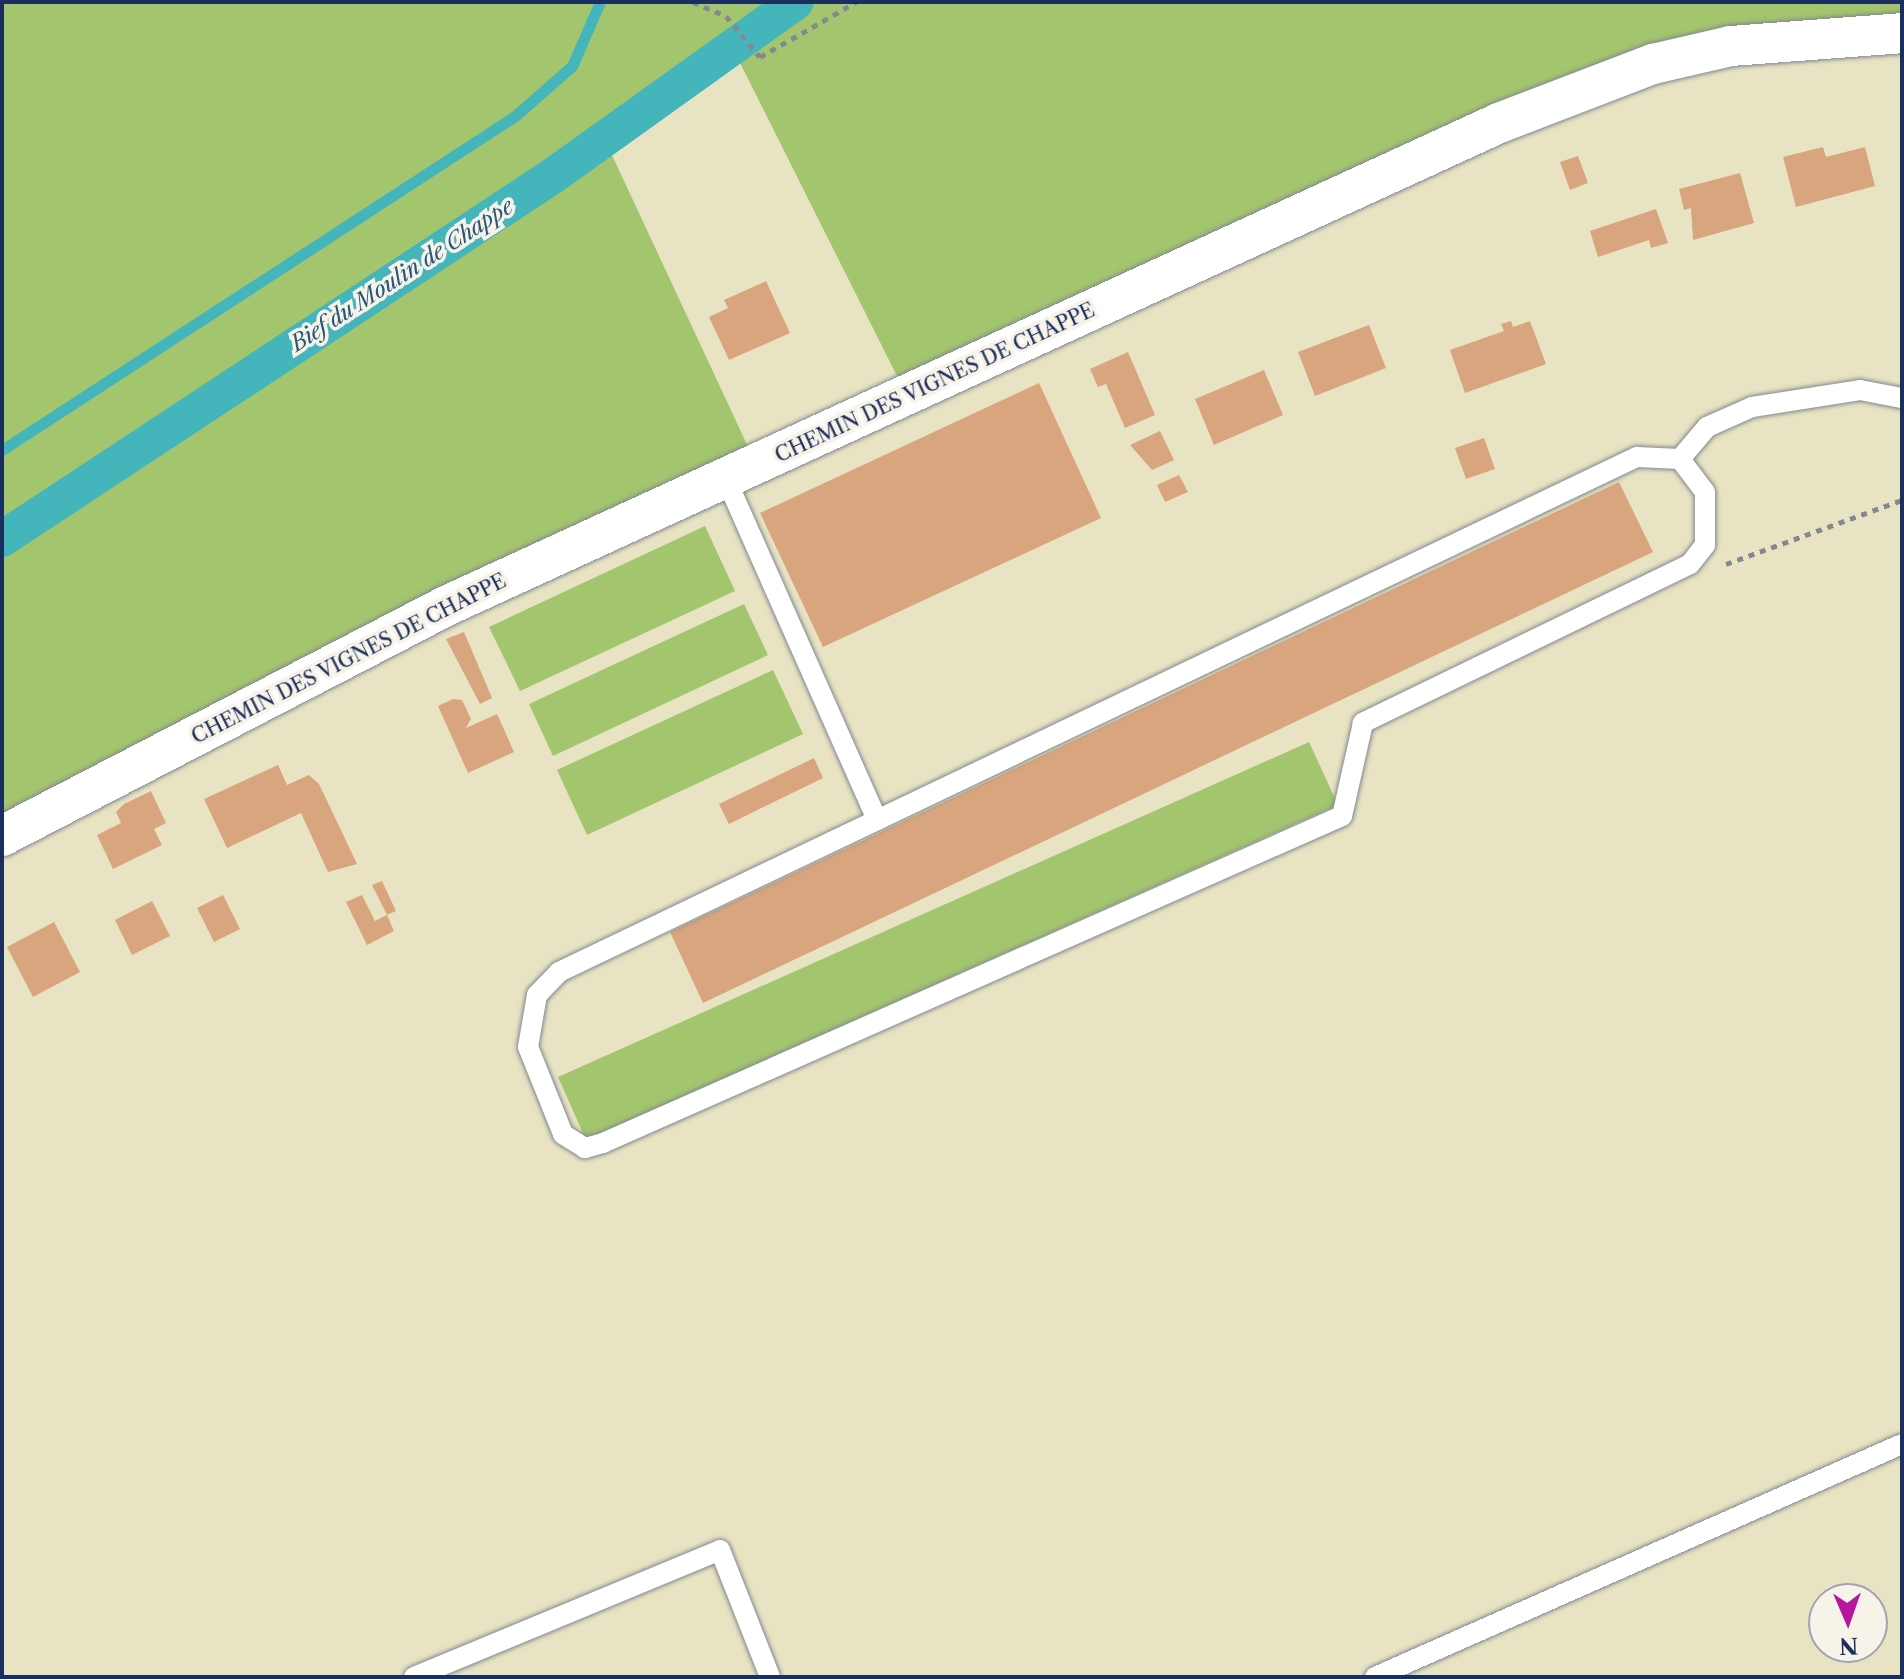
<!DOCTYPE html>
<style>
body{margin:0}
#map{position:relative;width:1904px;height:1679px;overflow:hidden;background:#e8e3c3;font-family:"Libre Caslon Text",serif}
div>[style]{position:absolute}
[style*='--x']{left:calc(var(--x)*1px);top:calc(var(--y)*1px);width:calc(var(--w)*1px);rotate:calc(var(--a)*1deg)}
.green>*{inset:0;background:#a3c56e}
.stream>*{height:11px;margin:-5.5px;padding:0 5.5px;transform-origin:5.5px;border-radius:5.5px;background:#45b5bc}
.canal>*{height:36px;margin:-18px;padding:0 18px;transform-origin:18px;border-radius:18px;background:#45b5bc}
.building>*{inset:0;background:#d9a57e}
.path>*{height:5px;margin-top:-2.5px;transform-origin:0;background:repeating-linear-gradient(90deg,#828990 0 6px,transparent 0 12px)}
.roads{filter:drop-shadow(0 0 2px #828990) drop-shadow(0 0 2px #828990)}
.service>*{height:20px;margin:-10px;padding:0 10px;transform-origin:10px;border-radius:10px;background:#fff}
.minor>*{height:40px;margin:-20px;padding:0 20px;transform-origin:20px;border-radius:20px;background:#fff}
span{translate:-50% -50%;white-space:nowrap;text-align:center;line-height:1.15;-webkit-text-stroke:7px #f7f3e8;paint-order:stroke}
.street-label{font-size:20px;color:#1b2f5e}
.water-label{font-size:22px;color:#28577a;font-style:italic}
.frame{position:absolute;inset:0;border:4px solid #1b2f5e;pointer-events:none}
.north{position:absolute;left:1808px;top:1583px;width:80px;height:80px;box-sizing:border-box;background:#f7f3e8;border:2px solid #9fa5b1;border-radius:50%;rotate:178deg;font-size:22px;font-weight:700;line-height:32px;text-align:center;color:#1b2f5e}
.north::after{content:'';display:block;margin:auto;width:28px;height:36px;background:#b5179e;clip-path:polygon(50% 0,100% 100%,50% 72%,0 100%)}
</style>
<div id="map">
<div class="green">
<div style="clip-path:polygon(2px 2px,1902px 2px,1902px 33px,1731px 46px,907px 396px,738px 59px,611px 153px,757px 466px,2px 836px)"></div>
<div style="clip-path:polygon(705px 526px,735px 591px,520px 691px,489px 627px)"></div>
<div style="clip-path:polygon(744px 604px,768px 655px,553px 756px,529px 704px)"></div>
<div style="clip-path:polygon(773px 670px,803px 734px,587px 835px,557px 770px)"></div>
<div style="clip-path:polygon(1309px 742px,1338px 805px,586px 1140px,558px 1077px)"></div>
</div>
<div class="stream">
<div style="--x:2;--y:450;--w:612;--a:-33.07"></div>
<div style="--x:515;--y:116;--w:76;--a:-41.3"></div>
<div style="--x:572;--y:66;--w:70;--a:-66.4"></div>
</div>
<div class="canal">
<div style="--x:2;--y:539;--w:661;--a:-33.4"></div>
<div style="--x:554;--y:175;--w:297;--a:-35.6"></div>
</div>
<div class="building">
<div style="clip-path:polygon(1823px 147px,1826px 157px,1865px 147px,1875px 186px,1796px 207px,1783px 157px)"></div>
<div style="clip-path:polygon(1578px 156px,1588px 183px,1570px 190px,1560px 162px)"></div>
<div style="clip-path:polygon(1740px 173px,1754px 223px,1693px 240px,1691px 208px,1684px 210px,1679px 189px)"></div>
<div style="clip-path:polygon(1656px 209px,1668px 243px,1651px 248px,1649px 240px,1598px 257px,1590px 231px)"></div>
<div style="clip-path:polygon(766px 281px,790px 333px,729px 360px,709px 317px,728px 308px,724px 300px)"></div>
<div style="clip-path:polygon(1511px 321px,1513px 327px,1530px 321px,1546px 364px,1465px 393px,1450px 350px,1504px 331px,1501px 324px)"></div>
<div style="clip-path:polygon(1369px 325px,1386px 368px,1315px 396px,1298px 352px)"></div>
<div style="clip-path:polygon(1128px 352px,1155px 415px,1125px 428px,1106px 384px,1098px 387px,1090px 369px)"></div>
<div style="clip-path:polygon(1264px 370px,1283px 415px,1214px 445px,1195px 399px)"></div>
<div style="clip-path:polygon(1039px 383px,1101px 518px,823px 647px,760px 513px)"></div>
<div style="clip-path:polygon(1160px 431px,1174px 460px,1152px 470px,1130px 445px)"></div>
<div style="clip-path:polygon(1484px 438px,1495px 469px,1466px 479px,1455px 448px)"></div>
<div style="clip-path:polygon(1179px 475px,1188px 492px,1165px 502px,1157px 485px)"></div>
<div style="clip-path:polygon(1619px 482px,1653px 552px,703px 1003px,670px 932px)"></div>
<div style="clip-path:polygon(464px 632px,492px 698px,480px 704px,446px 639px)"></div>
<div style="clip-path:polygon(453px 699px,462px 700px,471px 719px,466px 728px,497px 714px,514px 752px,468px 773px,438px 706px)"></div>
<div style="clip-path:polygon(814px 758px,823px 778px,729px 824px,719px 804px)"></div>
<div style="clip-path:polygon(278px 765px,287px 785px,309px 775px,319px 784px,357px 864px,328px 872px,301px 813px,227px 848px,204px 799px)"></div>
<div style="clip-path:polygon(151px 791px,166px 823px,154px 829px,162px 845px,113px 869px,97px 835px,121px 823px,116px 812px,124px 804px)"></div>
<div style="clip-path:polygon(382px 881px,396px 911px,387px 915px,372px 885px)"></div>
<div style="clip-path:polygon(223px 895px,240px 929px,214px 942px,197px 908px)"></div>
<div style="clip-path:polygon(362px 895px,375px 921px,387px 915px,394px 931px,367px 945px,346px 902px)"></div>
<div style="clip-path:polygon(152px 901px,170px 936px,132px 955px,115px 920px)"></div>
<div style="clip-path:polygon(54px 922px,80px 972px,33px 997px,7px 947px)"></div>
</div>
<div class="path">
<div style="--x:693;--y:2;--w:36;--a:23"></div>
<div style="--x:726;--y:16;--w:53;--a:50.3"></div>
<div style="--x:760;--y:57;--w:111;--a:-29.8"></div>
<div style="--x:1726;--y:564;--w:187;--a:-20"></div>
</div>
<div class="roads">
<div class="service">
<div style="--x:1637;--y:457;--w:43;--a:2.7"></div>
<div style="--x:1680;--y:459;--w:41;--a:52.9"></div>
<div style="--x:1705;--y:492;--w:53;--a:90"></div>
<div style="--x:1705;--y:545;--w:24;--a:128"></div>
<div style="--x:1690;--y:564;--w:364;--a:154.1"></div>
<div style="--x:1363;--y:723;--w:95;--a:102.7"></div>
<div style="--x:1342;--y:816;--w:808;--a:156.13"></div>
<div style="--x:603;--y:1143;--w:19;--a:164"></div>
<div style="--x:585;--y:1148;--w:26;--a:-148"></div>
<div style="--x:563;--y:1134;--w:94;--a:-111.9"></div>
<div style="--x:528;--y:1047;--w:53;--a:-80.2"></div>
<div style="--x:537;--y:995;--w:32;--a:-46"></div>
<div style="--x:559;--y:972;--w:1195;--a:-25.54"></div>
<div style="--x:1680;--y:459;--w:42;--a:-49.8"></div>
<div style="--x:1707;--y:427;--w:49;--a:-24"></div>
<div style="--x:1752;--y:407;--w:109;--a:-8.9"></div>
<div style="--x:1860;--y:390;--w:43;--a:10.8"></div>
<div style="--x:726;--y:479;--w:373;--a:66.1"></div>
<div style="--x:414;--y:1677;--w:331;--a:-22.5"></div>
<div style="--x:720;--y:1550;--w:136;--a:68.5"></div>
<div style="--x:1375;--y:1677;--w:576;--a:-23.85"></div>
</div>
<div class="minor">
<div style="--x:2;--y:836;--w:500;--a:-27.38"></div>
<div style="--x:446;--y:606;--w:1158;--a:-24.64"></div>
<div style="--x:1499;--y:123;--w:165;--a:-21"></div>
<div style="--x:1653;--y:64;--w:80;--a:-13"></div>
<div style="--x:1731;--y:46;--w:171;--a:-4.3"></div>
</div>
</div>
<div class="street-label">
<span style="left:935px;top:383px;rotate:-25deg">CHEMIN DES VIGNES DE CHAPPE</span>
<span style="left:349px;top:659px;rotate:-27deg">CHEMIN DES VIGNES DE CHAPPE</span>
</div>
<div class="water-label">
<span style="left:402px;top:275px;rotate:-33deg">Bief du Moulin de Chappe</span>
</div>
<div class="frame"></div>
<div class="north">N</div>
</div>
